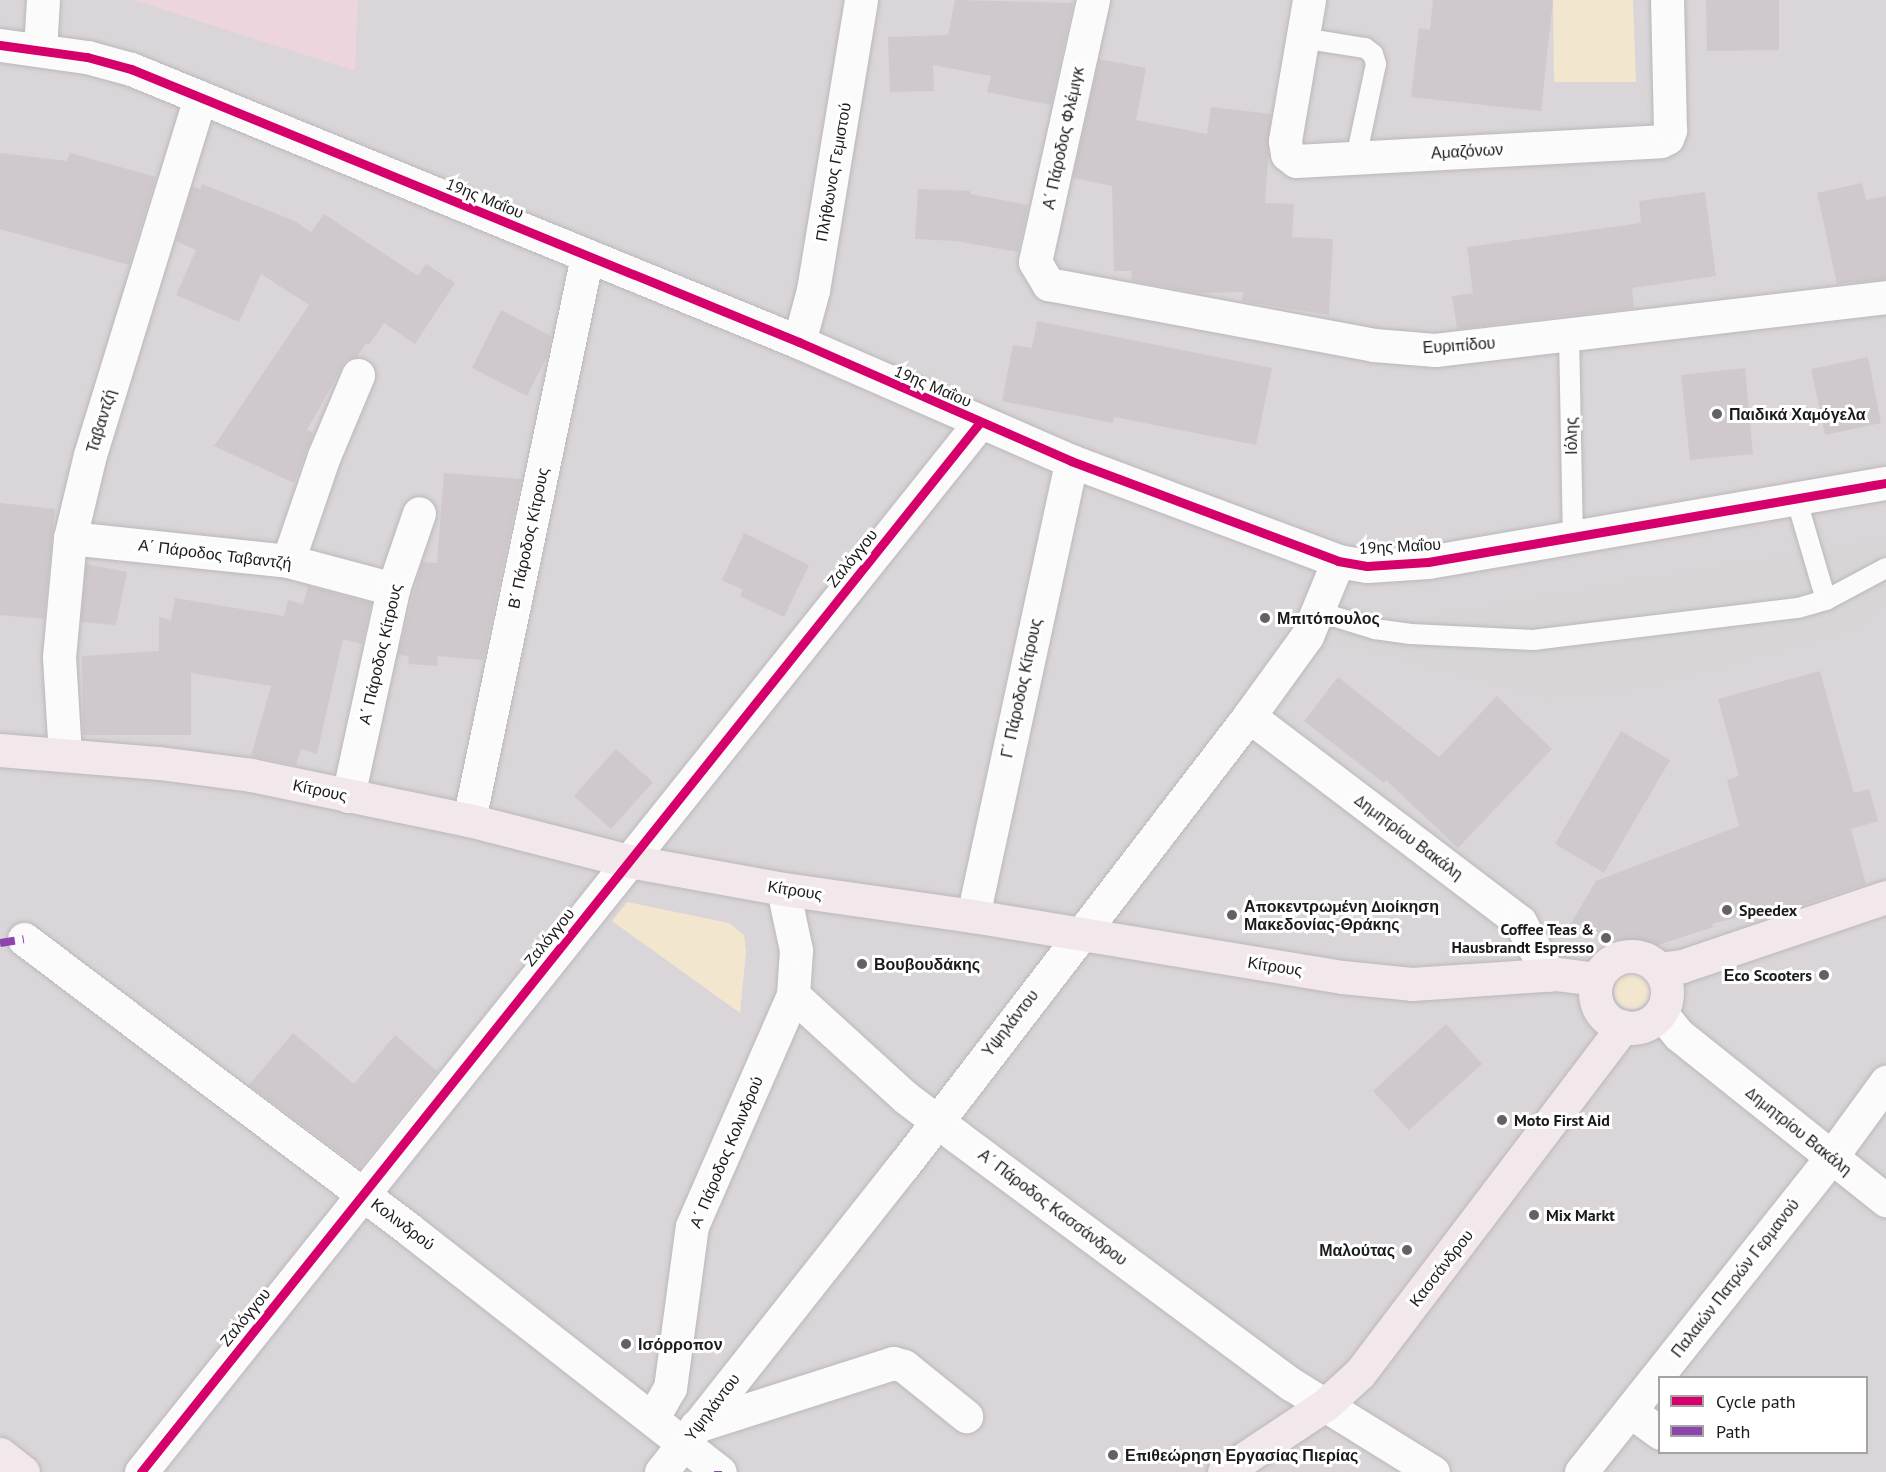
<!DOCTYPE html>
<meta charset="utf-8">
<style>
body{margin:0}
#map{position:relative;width:1886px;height:1472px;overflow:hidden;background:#eae3e8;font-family:"PT Sans",sans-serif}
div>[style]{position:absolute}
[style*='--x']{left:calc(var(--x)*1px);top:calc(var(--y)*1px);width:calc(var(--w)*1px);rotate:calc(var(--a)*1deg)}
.residential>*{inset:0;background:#d9d5d8}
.religious>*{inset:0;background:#d8d5d7}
.farmland>*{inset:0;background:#ecd5dd}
.park>*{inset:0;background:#f3e6cf}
.round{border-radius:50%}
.building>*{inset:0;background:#cfc9ce}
.roads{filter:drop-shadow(0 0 2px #bbb8ba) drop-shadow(0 0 2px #bbb8ba)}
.service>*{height:20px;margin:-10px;padding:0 10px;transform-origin:10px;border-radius:10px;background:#fcfbfc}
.minor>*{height:33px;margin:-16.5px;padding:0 16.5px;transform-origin:16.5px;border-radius:16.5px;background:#fcfbfc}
.tertiary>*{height:33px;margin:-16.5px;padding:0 16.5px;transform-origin:16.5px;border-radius:16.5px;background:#fcfbfc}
.secondary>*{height:33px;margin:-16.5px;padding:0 16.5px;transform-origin:16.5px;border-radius:16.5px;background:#f2e8ec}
.secondary>.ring{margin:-16.5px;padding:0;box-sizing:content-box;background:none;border:33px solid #f2e8ec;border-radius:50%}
.quiet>*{height:8px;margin-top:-4px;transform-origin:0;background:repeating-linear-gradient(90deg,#8e44ad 0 15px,transparent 0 23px)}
.cycleway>*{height:9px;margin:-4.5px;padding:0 4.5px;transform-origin:4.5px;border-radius:4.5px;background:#d6006c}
.dots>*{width:16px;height:16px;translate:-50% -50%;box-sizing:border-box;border:3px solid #fff;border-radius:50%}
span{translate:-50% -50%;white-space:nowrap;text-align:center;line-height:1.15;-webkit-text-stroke:6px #fff;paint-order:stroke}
.street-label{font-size:16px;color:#1b1b1b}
.poi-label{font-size:16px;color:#1b1b1b;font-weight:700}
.left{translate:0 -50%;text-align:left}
.right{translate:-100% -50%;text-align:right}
.legend{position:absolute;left:1658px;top:1376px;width:210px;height:78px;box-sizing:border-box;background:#fff;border:2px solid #a4a4a4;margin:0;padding:8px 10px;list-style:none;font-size:18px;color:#1b1b1b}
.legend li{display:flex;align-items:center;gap:12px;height:30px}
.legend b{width:30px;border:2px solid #a4a4a4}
</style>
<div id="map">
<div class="residential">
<div style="clip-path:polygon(evenodd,0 0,1886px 0,1886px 1472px,0 1472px,0 0,1660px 1378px,1866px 1378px,1866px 1452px,1660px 1452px,1660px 1378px)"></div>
</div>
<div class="religious">
<div style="clip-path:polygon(1886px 538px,1886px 600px,1861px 628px,1636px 689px,1547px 698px,1333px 640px,1351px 618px,1370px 627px)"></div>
</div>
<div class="farmland">
<div style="clip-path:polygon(133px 0,358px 0,355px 71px)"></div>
</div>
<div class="park">
<div style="clip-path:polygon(1553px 0,1633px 0,1636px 82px,1554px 82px)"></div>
<div style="clip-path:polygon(627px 902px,729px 923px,744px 935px,746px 952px,740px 1013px,612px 921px)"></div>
<div class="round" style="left:1614px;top:973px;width:36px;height:36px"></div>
</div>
<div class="building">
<div style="clip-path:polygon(955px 0,1073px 3px,1051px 105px,987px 92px,991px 76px,933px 65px,934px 91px,890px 92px,888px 37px,948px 35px)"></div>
<div style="clip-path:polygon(1433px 0,1553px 0,1541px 111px,1411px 97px,1419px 28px,1430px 30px)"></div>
<div style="clip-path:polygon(1706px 0,1779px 0,1779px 50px,1707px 51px)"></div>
<div style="clip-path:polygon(1099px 59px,1146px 68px,1136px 120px,1207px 134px,1211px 107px,1271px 114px,1265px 203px,1294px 204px,1292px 237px,1333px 239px,1329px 315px,1242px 301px,1243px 292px,1199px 293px,1132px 281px,1131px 271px,1114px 271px,1112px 186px,1073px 178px)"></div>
<div style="clip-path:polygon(0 153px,67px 161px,70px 153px,156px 177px,129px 265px,0 229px)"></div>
<div style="clip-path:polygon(1862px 183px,1866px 200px,1886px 196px,1886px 279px,1837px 284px,1817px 193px)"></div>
<div style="clip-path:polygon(202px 184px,295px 221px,311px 232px,324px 214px,418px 276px,426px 264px,455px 283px,415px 344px,384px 323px,369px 345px,366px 343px,357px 357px,346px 360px,307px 430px,313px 433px,294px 483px,214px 446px,309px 305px,261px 274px,239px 322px,176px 295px,196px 250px,176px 241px,192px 187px,200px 189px)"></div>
<div style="clip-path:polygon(918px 189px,970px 191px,970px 194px,1028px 205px,1018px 252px,956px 241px,915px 239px)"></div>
<div style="clip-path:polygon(1705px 192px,1716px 276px,1632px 288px,1634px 308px,1457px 329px,1452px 296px,1473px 293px,1467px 247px,1641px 223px,1639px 201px)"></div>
<div style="clip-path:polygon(501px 310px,551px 336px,547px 357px,527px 396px,472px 368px)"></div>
<div style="clip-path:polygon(1037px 321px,1272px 368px,1256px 445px,1114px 417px,1113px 423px,1002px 401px,1013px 345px,1032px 348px)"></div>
<div style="clip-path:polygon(1868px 357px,1881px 423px,1825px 435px,1811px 369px)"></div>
<div style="clip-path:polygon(1745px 368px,1753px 454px,1690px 460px,1681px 375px)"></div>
<div style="clip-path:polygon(444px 473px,521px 479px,520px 484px,483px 660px,438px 656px,437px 666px,408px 664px,409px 657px,398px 654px,422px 562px,437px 563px)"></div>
<div style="clip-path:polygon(0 503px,55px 509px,44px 619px,0 615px)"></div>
<div style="clip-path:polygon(744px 533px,809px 565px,784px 617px,740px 596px,743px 590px,722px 580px)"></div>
<div style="clip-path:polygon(86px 564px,127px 572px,116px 625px,81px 622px)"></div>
<div style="clip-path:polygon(308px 586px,371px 603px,362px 644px,343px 639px,317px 754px,301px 749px,296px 765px,251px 756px,271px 686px,191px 673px,191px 735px,83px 735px,82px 656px,159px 651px,159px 617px,171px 620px,175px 598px,284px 616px,288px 600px,303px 604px)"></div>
<div style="clip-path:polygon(1820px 671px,1854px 793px,1869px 789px,1878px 821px,1851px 829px,1866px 884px,1788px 910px,1786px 904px,1712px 924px,1713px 927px,1652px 947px,1567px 930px,1596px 881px,1739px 826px,1727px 780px,1739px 776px,1718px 699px)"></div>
<div style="clip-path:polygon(1338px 677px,1439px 757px,1497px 696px,1552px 749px,1458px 848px,1386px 780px,1384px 783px,1304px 721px)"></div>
<div style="clip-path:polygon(1621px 731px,1670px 760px,1604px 873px,1555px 844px)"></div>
<div style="clip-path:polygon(616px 749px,653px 782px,611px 829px,574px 796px)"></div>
<div style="clip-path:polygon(1446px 1024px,1482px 1064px,1409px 1130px,1373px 1091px)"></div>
<div style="clip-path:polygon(293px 1033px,354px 1084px,395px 1035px,437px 1071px,360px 1168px,249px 1085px)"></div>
</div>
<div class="roads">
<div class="service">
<div style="--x:1302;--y:38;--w:64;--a:9"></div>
<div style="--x:1365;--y:48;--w:10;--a:37"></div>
<div style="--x:1373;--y:54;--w:10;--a:73"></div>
<div style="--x:1376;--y:64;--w:96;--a:102"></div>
<div style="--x:1569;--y:334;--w:204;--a:88.9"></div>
<div style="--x:1796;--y:498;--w:106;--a:73.6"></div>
<div style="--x:1319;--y:612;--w:59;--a:16.9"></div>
<div style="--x:1375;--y:629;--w:36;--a:8"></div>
<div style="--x:1411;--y:634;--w:122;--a:2.8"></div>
<div style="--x:1533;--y:640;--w:267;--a:-6.9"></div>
<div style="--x:1798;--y:608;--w:29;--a:-16"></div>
<div style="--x:1826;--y:600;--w:68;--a:-28.1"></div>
</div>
<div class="minor">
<div style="--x:1093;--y:0;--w:268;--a:102.5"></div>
<div style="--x:1035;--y:262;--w:26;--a:59"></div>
<div style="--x:1048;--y:284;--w:332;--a:10.6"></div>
<div style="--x:1374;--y:345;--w:61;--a:4.7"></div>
<div style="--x:1435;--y:350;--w:454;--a:-6.7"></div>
<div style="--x:1309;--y:0;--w:143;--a:99.7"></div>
<div style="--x:1285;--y:141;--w:13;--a:81"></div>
<div style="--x:1287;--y:154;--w:11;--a:38"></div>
<div style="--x:1296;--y:161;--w:365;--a:-3.1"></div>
<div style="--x:1660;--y:141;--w:8;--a:-23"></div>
<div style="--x:1667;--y:138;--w:9;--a:-69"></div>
<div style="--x:1670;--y:130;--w:130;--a:-91.3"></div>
<div style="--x:40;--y:50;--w:50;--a:-86.6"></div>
<div style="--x:70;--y:538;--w:219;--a:6"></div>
<div style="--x:288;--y:561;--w:109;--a:14.9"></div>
<div style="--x:288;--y:561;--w:111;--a:-71.1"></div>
<div style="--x:324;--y:456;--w:88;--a:-67.2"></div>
<div style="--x:1249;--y:716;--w:340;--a:37.2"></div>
<div style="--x:1520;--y:922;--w:60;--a:61.3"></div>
<div style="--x:65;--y:755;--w:98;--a:-93.5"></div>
<div style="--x:59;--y:657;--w:120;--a:-84.7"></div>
<div style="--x:70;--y:538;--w:85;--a:-76.5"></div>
<div style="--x:90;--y:455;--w:374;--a:-72.9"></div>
<div style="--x:348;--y:796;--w:212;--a:-77.7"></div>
<div style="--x:393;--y:589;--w:80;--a:-71.1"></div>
<div style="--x:469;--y:820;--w:576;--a:-78.18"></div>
<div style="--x:973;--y:916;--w:465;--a:-77.8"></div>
<div style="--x:24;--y:939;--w:483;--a:37"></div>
<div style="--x:410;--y:1230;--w:393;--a:38"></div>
<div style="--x:793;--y:995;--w:151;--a:42.3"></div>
<div style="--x:905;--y:1097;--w:66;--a:37"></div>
<div style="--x:958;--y:1137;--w:415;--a:36.6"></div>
<div style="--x:1291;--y:1384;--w:167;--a:31.8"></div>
<div style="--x:1661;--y:1013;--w:28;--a:51"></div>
<div style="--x:1679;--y:1035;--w:265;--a:38.6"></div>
<div style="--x:1630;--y:1411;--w:37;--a:36"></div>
<div style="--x:653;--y:1417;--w:34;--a:-60"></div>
<div style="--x:670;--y:1388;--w:163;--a:-82.3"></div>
<div style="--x:692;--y:1226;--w:252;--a:-66.4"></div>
<div style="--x:793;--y:995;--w:45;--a:-86.2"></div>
<div style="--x:796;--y:950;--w:62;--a:-102"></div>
<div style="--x:696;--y:1426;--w:207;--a:-17.7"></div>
<div style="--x:893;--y:1363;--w:11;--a:15"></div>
<div style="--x:904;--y:1366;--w:80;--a:38.9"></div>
<div style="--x:1581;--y:1472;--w:404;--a:-51.5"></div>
<div style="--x:1832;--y:1156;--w:92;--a:-53.9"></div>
</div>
<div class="tertiary">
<div style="--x:0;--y:45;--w:88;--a:7.9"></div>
<div style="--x:87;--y:57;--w:46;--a:15.3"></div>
<div style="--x:131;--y:69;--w:722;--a:22.23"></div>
<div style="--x:799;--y:342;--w:297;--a:23.6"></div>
<div style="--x:1071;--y:461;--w:285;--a:20.5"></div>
<div style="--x:1338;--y:561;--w:29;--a:10"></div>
<div style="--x:1367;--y:566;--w:61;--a:-3.8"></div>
<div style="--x:1428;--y:562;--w:465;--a:-9.8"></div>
<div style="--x:799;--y:342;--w:54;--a:-74.9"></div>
<div style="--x:813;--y:290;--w:294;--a:-80.6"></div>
<div style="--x:141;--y:1472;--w:1344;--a:-51.37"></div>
<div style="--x:661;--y:1472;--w:390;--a:-51.7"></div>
<div style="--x:903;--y:1166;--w:568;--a:-52.44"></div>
<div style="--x:1249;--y:716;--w:99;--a:-54.1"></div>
<div style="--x:1307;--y:636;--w:81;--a:-67.5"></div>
</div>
<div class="secondary">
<div style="--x:0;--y:750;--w:160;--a:4.7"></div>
<div style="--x:159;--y:763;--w:93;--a:7.4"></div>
<div style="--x:251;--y:775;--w:223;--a:11.7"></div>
<div style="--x:469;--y:820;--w:165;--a:14.4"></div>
<div style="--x:629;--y:861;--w:157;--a:10.3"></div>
<div style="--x:783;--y:889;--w:192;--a:8.1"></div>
<div style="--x:973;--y:916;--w:374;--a:9.4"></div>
<div style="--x:1342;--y:977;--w:70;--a:5.7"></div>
<div style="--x:1412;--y:984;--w:145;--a:-3.9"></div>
<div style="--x:1557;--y:974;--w:39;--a:7"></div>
<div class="ring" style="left:1595px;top:956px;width:39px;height:39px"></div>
<div style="--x:1659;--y:969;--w:23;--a:-7"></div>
<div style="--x:1682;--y:966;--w:215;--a:-18.7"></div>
<div style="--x:0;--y:1454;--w:29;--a:38"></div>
<div style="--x:1224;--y:1472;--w:121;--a:-33.6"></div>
<div style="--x:1325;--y:1405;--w:47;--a:-42.4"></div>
<div style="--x:1360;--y:1373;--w:435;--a:-52.8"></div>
</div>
</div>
<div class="quiet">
<div style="--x:0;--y:943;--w:24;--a:-9"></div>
<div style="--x:718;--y:1472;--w:1;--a:-90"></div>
</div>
<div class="cycleway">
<div style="--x:0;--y:45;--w:88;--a:7.9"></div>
<div style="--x:87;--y:57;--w:46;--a:15.3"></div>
<div style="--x:131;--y:69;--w:722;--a:22.23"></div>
<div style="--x:799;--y:342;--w:297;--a:23.6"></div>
<div style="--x:1071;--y:461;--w:285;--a:20.5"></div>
<div style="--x:1338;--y:561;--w:29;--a:10"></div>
<div style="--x:1367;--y:566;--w:61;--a:-3.8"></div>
<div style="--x:1428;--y:562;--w:465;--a:-9.8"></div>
<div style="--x:141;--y:1472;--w:1344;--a:-51.37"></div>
</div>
<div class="dots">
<div style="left:1717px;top:414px;background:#636163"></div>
<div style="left:1265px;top:618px;background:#636163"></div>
<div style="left:1727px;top:910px;background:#636163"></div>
<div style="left:1232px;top:915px;background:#636163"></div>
<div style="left:1606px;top:938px;background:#636163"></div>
<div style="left:862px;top:964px;background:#636163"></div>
<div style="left:1824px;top:975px;background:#636163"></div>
<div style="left:1502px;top:1120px;background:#636163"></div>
<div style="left:1534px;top:1215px;background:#636163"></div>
<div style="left:1407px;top:1250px;background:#636163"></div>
<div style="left:626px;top:1344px;background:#636163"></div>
<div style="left:1113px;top:1455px;background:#636163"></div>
</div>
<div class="street-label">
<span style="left:1063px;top:138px;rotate:-78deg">Α΄ Πάροδος Φλέμιγκ</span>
<span style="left:1467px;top:151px;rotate:-3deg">Αμαζόνων</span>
<span style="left:833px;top:172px;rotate:-80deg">Πλήθωνος Γεμιστού</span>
<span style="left:485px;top:198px;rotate:22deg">19ης Μαΐου</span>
<span style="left:1459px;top:345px;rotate:-4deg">Ευριπίδου</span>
<span style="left:933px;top:386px;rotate:23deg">19ης Μαΐου</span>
<span style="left:101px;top:421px;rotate:-73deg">Ταβαντζή</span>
<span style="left:1571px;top:436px;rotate:-91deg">Ιόλης</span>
<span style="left:528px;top:538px;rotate:-78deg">Β΄ Πάροδος Κίτρους</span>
<span style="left:1400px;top:546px;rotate:-3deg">19ης Μαΐου</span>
<span style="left:215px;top:554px;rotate:7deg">Α΄ Πάροδος Ταβαντζή</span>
<span style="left:852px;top:558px;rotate:-51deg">Ζαλόγγου</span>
<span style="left:380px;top:654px;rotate:-77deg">Α΄ Πάροδος Κίτρους</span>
<span style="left:1021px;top:688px;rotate:-78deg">Γ΄ Πάροδος Κίτρους</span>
<span style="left:320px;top:790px;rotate:12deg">Κίτρους</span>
<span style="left:1409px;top:837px;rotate:37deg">Δημητρίου Βακάλη</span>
<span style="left:795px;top:890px;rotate:9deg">Κίτρους</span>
<span style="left:549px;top:937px;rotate:-51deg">Ζαλόγγου</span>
<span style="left:1275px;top:966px;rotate:9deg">Κίτρους</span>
<span style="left:1010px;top:1023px;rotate:-52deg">Υψηλάντου</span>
<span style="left:1799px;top:1131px;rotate:39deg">Δημητρίου Βακάλη</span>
<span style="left:726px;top:1152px;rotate:-67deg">Α΄ Πάροδος Κολινδρού</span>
<span style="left:1053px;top:1207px;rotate:37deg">Α΄ Πάροδος Κασσάνδρου</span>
<span style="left:403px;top:1224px;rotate:37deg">Κολινδρού</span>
<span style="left:1441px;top:1268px;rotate:-52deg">Κασσάνδρου</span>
<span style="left:1735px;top:1278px;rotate:-52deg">Παλαιών Πατρών Γερμανού</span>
<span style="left:245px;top:1317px;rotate:-51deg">Ζαλόγγου</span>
<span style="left:712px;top:1407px;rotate:-53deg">Υψηλάντου</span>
</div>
<div class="poi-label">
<span class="left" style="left:1729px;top:414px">Παιδικά Χαμόγελα</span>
<span class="left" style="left:1277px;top:618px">Μπιτόπουλος</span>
<span class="left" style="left:1244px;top:915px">Αποκεντρωμένη Διοίκηση<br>Μακεδονίας-Θράκης</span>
<span class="left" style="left:1739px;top:910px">Speedex</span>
<span class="right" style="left:1594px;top:938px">Coffee Teas &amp;<br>Hausbrandt Espresso</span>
<span class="left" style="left:874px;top:964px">Βουβουδάκης</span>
<span class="right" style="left:1812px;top:975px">Εco Scooters</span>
<span class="left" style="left:1514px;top:1120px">Moto First Aid</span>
<span class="left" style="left:1546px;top:1215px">Mix Markt</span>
<span class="right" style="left:1395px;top:1250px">Μαλούτας</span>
<span class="left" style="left:638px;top:1344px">Ισόρροπον</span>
<span class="left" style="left:1125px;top:1455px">Επιθεώρηση Εργασίας Πιερίας</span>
</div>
<ul class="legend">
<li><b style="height:8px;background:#d6006c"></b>Cycle path</li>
<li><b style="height:8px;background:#8e44ad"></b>Path</li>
</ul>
</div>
